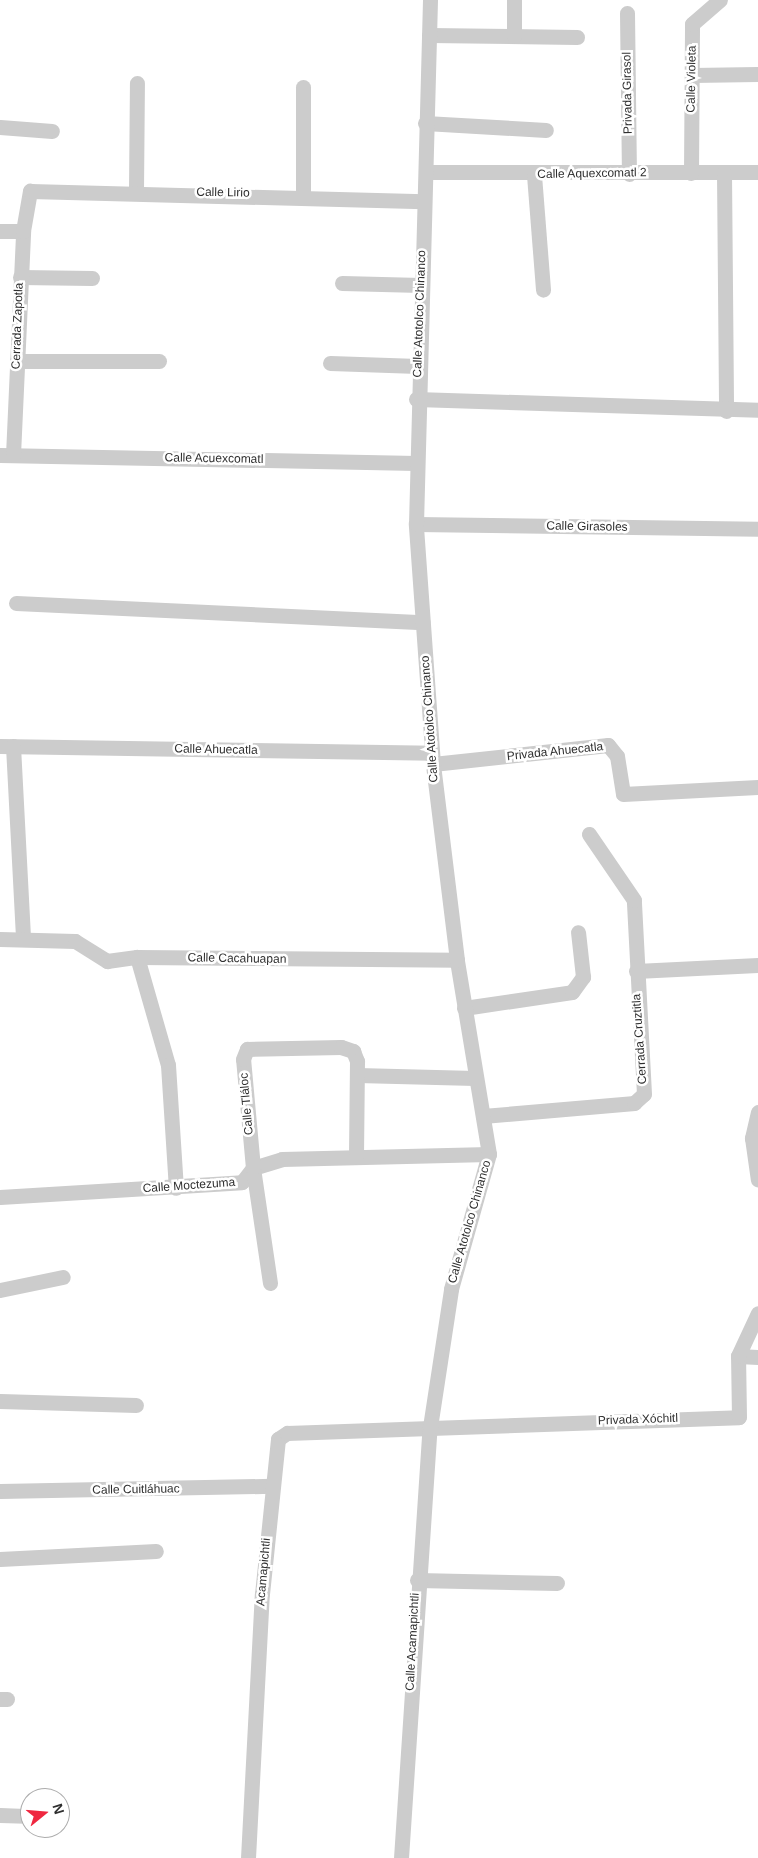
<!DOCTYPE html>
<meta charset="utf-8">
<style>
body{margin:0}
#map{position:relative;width:758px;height:1858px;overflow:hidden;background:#fff;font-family:Arial,sans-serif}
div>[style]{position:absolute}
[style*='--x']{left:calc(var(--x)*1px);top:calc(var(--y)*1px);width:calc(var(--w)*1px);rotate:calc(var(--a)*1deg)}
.street>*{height:15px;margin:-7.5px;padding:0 7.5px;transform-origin:7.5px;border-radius:7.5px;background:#ccc}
span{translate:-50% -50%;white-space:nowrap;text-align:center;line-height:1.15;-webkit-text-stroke:5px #fff;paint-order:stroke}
.street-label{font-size:12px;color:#2f2f2f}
.north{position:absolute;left:20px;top:1788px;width:50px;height:50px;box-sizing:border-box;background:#fff;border:1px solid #acacac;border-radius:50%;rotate:73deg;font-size:14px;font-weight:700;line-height:20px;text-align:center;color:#2f2f2f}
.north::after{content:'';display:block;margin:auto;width:18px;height:22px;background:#ef2740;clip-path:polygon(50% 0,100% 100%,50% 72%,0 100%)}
</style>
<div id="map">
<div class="street">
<div style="--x:627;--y:13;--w:161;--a:89.3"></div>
<div style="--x:429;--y:35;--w:148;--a:0.8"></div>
<div style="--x:514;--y:36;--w:36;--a:-90"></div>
<div style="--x:692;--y:75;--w:66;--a:-0.9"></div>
<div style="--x:425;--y:123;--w:121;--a:3.3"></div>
<div style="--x:0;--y:127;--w:52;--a:4.4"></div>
<div style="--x:426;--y:172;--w:332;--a:0"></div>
<div style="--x:691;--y:173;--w:149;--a:-89.6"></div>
<div style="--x:692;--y:24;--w:37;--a:-41"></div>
<div style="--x:724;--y:173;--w:238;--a:89.5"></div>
<div style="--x:534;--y:175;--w:115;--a:85.5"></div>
<div style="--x:136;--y:191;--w:108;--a:-89.5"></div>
<div style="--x:303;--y:195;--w:108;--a:-90"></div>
<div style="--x:0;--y:231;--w:23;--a:0"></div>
<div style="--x:20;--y:277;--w:72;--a:0.8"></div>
<div style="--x:342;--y:283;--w:79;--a:1.5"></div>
<div style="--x:17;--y:361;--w:142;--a:0"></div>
<div style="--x:330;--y:363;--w:88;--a:2"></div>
<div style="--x:416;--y:399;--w:342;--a:1.8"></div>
<div style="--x:0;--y:455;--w:416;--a:1.1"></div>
<div style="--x:13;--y:455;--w:224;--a:-87.4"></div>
<div style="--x:23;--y:231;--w:41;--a:-80.1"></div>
<div style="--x:30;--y:191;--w:394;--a:1.5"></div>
<div style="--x:416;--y:524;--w:342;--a:0.8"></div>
<div style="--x:16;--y:603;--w:407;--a:2.7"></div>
<div style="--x:0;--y:746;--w:432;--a:0.9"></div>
<div style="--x:13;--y:746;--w:193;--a:87"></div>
<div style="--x:433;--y:764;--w:176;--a:-6.2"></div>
<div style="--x:608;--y:745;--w:14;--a:51"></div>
<div style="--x:617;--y:756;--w:38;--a:81"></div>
<div style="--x:623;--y:794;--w:135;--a:-3"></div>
<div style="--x:0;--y:939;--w:75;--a:1.5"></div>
<div style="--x:75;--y:941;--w:38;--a:32"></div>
<div style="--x:107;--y:961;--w:30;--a:-8"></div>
<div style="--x:137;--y:957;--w:320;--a:0.5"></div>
<div style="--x:137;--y:957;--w:112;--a:74"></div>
<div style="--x:168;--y:1065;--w:123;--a:86.3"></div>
<div style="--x:636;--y:971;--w:122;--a:-2.8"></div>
<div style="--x:464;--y:1008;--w:109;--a:-8.4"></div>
<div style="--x:572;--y:992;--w:19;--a:-54"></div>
<div style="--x:583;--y:977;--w:45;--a:-96.3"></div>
<div style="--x:357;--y:1075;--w:118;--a:1.5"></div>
<div style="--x:758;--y:1112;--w:27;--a:103"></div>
<div style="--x:752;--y:1138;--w:42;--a:81.9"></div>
<div style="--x:483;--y:1116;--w:152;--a:-4.9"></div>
<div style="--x:634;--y:1103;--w:13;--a:-42"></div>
<div style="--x:644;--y:1094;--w:194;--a:-93"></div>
<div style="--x:634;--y:900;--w:80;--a:-124.3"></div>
<div style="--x:0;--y:1197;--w:242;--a:-3.5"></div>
<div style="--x:242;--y:1182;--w:18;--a:-52"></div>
<div style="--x:253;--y:1168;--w:30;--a:-17"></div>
<div style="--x:282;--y:1159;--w:207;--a:-1.4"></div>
<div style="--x:270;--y:1283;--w:116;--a:-98.4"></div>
<div style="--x:253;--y:1168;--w:109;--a:-95.2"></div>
<div style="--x:243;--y:1059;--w:11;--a:-68"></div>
<div style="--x:247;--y:1049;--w:94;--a:-1.2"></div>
<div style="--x:341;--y:1047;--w:13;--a:18"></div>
<div style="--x:353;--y:1051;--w:11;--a:68"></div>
<div style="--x:357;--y:1061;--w:96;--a:90.6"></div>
<div style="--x:0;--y:1290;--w:64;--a:-11.7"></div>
<div style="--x:738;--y:1356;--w:20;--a:3"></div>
<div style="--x:0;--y:1401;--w:136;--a:1.7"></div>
<div style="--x:0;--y:1491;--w:272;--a:-1.1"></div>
<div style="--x:0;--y:1559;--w:156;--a:-2.9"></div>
<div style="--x:417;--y:1580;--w:140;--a:1.2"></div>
<div style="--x:0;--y:1699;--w:7;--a:0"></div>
<div style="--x:0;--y:1815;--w:25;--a:2"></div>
<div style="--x:248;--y:1858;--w:264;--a:-87"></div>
<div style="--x:262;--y:1594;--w:156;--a:-84.1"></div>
<div style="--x:278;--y:1439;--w:11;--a:-34"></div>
<div style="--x:287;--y:1433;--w:452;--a:-2"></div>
<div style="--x:739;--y:1417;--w:61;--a:-90.9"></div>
<div style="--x:738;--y:1356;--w:47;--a:-65.1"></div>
<div style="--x:401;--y:1858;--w:432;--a:-86.2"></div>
<div style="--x:430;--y:1427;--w:140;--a:-81.3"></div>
<div style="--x:451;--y:1289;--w:140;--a:-74.3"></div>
<div style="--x:489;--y:1154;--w:197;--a:-99.4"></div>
<div style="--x:457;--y:960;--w:197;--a:-97"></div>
<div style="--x:433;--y:764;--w:241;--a:-94.1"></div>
<div style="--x:416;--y:524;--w:524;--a:-88.47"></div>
</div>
<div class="street-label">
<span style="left:692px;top:79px;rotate:-89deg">Calle Violeta</span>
<span style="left:628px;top:93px;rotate:-91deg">Privada Girasol</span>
<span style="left:592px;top:174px;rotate:-1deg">Calle Aquexcomatl 2</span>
<span style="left:223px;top:193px;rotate:1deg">Calle Lirio</span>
<span style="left:420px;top:314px;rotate:-88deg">Calle Atotolco Chinanco</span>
<span style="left:18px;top:326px;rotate:-88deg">Cerrada Zapotla</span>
<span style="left:214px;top:459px;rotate:1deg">Calle Acuexcomatl</span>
<span style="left:587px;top:527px;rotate:1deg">Calle Girasoles</span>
<span style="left:430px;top:719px;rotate:-94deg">Calle Atotolco Chinanco</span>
<span style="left:216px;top:750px;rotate:1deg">Calle Ahuecatla</span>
<span style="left:555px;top:752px;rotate:-6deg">Privada Ahuecatla</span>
<span style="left:237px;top:959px;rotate:1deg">Calle Cacahuapan</span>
<span style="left:640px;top:1039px;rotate:-94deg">Cerrada Cruztitla</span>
<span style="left:247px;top:1104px;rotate:-95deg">Calle Tláloc</span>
<span style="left:189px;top:1186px;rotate:-4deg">Calle Moctezuma</span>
<span style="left:470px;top:1222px;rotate:-74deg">Calle Atotolco Chinanco</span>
<span style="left:638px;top:1420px;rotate:-2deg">Privada Xóchitl</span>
<span style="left:136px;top:1490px;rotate:-1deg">Calle Cuitláhuac</span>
<span style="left:264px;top:1572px;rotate:-85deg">Acamapichtli</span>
<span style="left:413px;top:1642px;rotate:-87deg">Calle Acamapichtli</span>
</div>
<div class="north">N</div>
</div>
